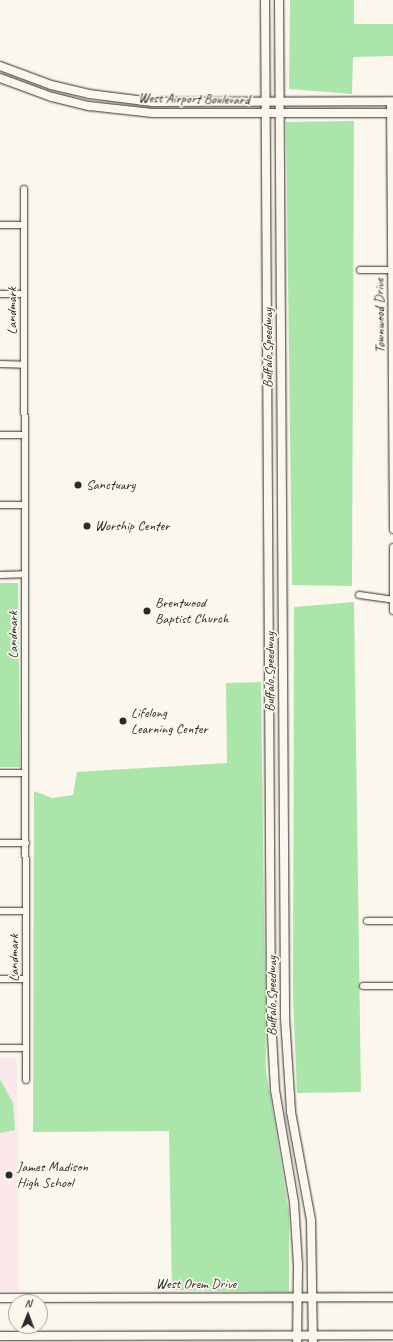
<!DOCTYPE html>
<style>
body{margin:0}
#map{position:relative;width:393px;height:1342px;overflow:hidden;background:#fbf7ec;font-family:Caveat,sans-serif}
div>[style]{position:absolute}
[style*='--x']{left:calc(var(--x)*1px);top:calc(var(--y)*1px);width:calc(var(--w)*1px);rotate:calc(var(--a)*1deg)}
.built>*{inset:0;background:#fae8eb}
.green>*{inset:0;background:#abe5aa}
.roads{filter:drop-shadow(0 0 1px #2b2b2b) drop-shadow(0 0 1px #2b2b2b)}
.street>*{height:6px;margin:-3px;padding:0 3px;transform-origin:3px;border-radius:3px;background:#fbf7ec}
.secondary>*{height:8px;margin:-4px;padding:0 4px;transform-origin:4px;border-radius:4px;background:#fbf7ec}
.dots>*{width:11px;height:11px;translate:-50% -50%;box-sizing:border-box;border:2px solid #fbf7ec;border-radius:50%}
span{translate:-50% -50%;white-space:nowrap;text-align:center;line-height:1.15;-webkit-text-stroke:3.5px #fbf7ec;paint-order:stroke}
.street-label{font-size:14px;color:#2b2b2b}
.poi-label{font-size:14px;color:#2b2b2b}
.left{translate:0 -50%;text-align:left}
.north{position:absolute;left:8px;top:1294px;width:40px;height:40px;box-sizing:border-box;background:#fbf7ec;border:1px solid #a8a59f;border-radius:50%;rotate:1deg;font-size:11px;font-weight:700;line-height:16px;text-align:center;color:#2b2b2b}
.north::after{content:'';display:block;margin:auto;width:14px;height:18px;background:#2b2b2b;clip-path:polygon(50% 0,100% 100%,50% 72%,0 100%)}
</style>
<div id="map">
<div class="built">
<div style="clip-path:polygon(0 1058px,17px 1058px,19px 1291px,0 1292px)"></div>
</div>
<div class="green">
<div style="clip-path:polygon(290px 0,354px 0,354px 24px,393px 24px,393px 56px,353px 57px,352px 94px,289px 89px)"></div>
<div style="clip-path:polygon(354px 121px,352px 586px,292px 585px,286px 122px)"></div>
<div style="clip-path:polygon(0 583px,18px 583px,20px 767px,0 767px)"></div>
<div style="clip-path:polygon(354px 602px,361px 1092px,297px 1093px,293px 997px,294px 607px)"></div>
<div style="clip-path:polygon(261px 682px,266px 1071px,289px 1213px,289px 1292px,172px 1290px,169px 1131px,33px 1132px,34px 791px,52px 798px,73px 795px,77px 772px,227px 763px,226px 683px)"></div>
<div style="clip-path:polygon(0 1079px,13px 1103px,15px 1130px,0 1133px)"></div>
</div>
<div class="roads">
<div class="street">
<div style="--x:390;--y:101;--w:429;--a:89.6"></div>
<div style="--x:24;--y:189;--w:891;--a:89.87"></div>
<div style="--x:0;--y:225;--w:24;--a:0"></div>
<div style="--x:360;--y:270;--w:33;--a:0"></div>
<div style="--x:0;--y:294;--w:24;--a:0"></div>
<div style="--x:0;--y:364;--w:24;--a:2"></div>
<div style="--x:0;--y:435;--w:24;--a:0"></div>
<div style="--x:0;--y:505;--w:24;--a:0"></div>
<div style="--x:393;--y:547;--w:64;--a:90"></div>
<div style="--x:0;--y:575;--w:25;--a:-2"></div>
<div style="--x:359;--y:595;--w:34;--a:8"></div>
<div style="--x:0;--y:773;--w:25;--a:0"></div>
<div style="--x:0;--y:843;--w:26;--a:0"></div>
<div style="--x:0;--y:911;--w:26;--a:0"></div>
<div style="--x:367;--y:921;--w:26;--a:0"></div>
<div style="--x:0;--y:979;--w:26;--a:0"></div>
<div style="--x:363;--y:986;--w:30;--a:0"></div>
<div style="--x:0;--y:1048;--w:26;--a:0"></div>
</div>
<div class="secondary">
<div style="--x:265;--y:0;--w:1018;--a:89.66"></div>
<div style="--x:271;--y:1018;--w:72;--a:86.8"></div>
<div style="--x:275;--y:1090;--w:114;--a:80.4"></div>
<div style="--x:294;--y:1202;--w:63;--a:86.4"></div>
<div style="--x:298;--y:1265;--w:77;--a:90.7"></div>
<div style="--x:279;--y:0;--w:1018;--a:89.66"></div>
<div style="--x:285;--y:1018;--w:94;--a:86.3"></div>
<div style="--x:291;--y:1112;--w:110;--a:79.5"></div>
<div style="--x:311;--y:1220;--w:122;--a:89.1"></div>
<div style="--x:0;--y:66;--w:54;--a:20.4"></div>
<div style="--x:51;--y:85;--w:39;--a:13"></div>
<div style="--x:89;--y:94;--w:64;--a:7.2"></div>
<div style="--x:152;--y:102;--w:241;--a:-0.2"></div>
<div style="--x:0;--y:78;--w:55;--a:20.1"></div>
<div style="--x:52;--y:97;--w:38;--a:14"></div>
<div style="--x:89;--y:106;--w:64;--a:6.2"></div>
<div style="--x:153;--y:113;--w:240;--a:0"></div>
<div style="--x:0;--y:1298;--w:393;--a:-0.1"></div>
<div style="--x:0;--y:1336;--w:393;--a:-0.1"></div>
<div style="--x:26;--y:1336;--w:10;--a:-90"></div>
</div>
</div>
<div class="dots">
<div style="left:78px;top:485px;background:#2b2b2b"></div>
<div style="left:87px;top:526px;background:#2b2b2b"></div>
<div style="left:147px;top:611px;background:#2b2b2b"></div>
<div style="left:123px;top:721px;background:#2b2b2b"></div>
<div style="left:9px;top:1175px;background:#2b2b2b"></div>
</div>
<div class="street-label">
<span style="left:194px;top:99px;rotate:1deg">West Airport Boulevard</span>
<span style="left:12px;top:311px;rotate:-90deg">Landmark</span>
<span style="left:380px;top:316px;rotate:-91deg">Townwood Drive</span>
<span style="left:268px;top:348px;rotate:-90deg">Buffalo Speedway</span>
<span style="left:13px;top:635px;rotate:-90deg">Landmark</span>
<span style="left:270px;top:672px;rotate:-90deg">Buffalo Speedway</span>
<span style="left:14px;top:958px;rotate:-90deg">Landmark</span>
<span style="left:272px;top:996px;rotate:-90deg">Buffalo Speedway</span>
<span style="left:196px;top:1284px">West Orem Drive</span>
</div>
<div class="poi-label">
<span class="left" style="left:86px;top:485px">Sanctuary</span>
<span class="left" style="left:95px;top:526px">Worship Center</span>
<span class="left" style="left:155px;top:611px">Brentwood<br>Baptist Church</span>
<span class="left" style="left:131px;top:721px">Lifelong<br>Learning Center</span>
<span class="left" style="left:17px;top:1175px">James Madison<br>High School</span>
</div>
<div class="north">N</div>
</div>
